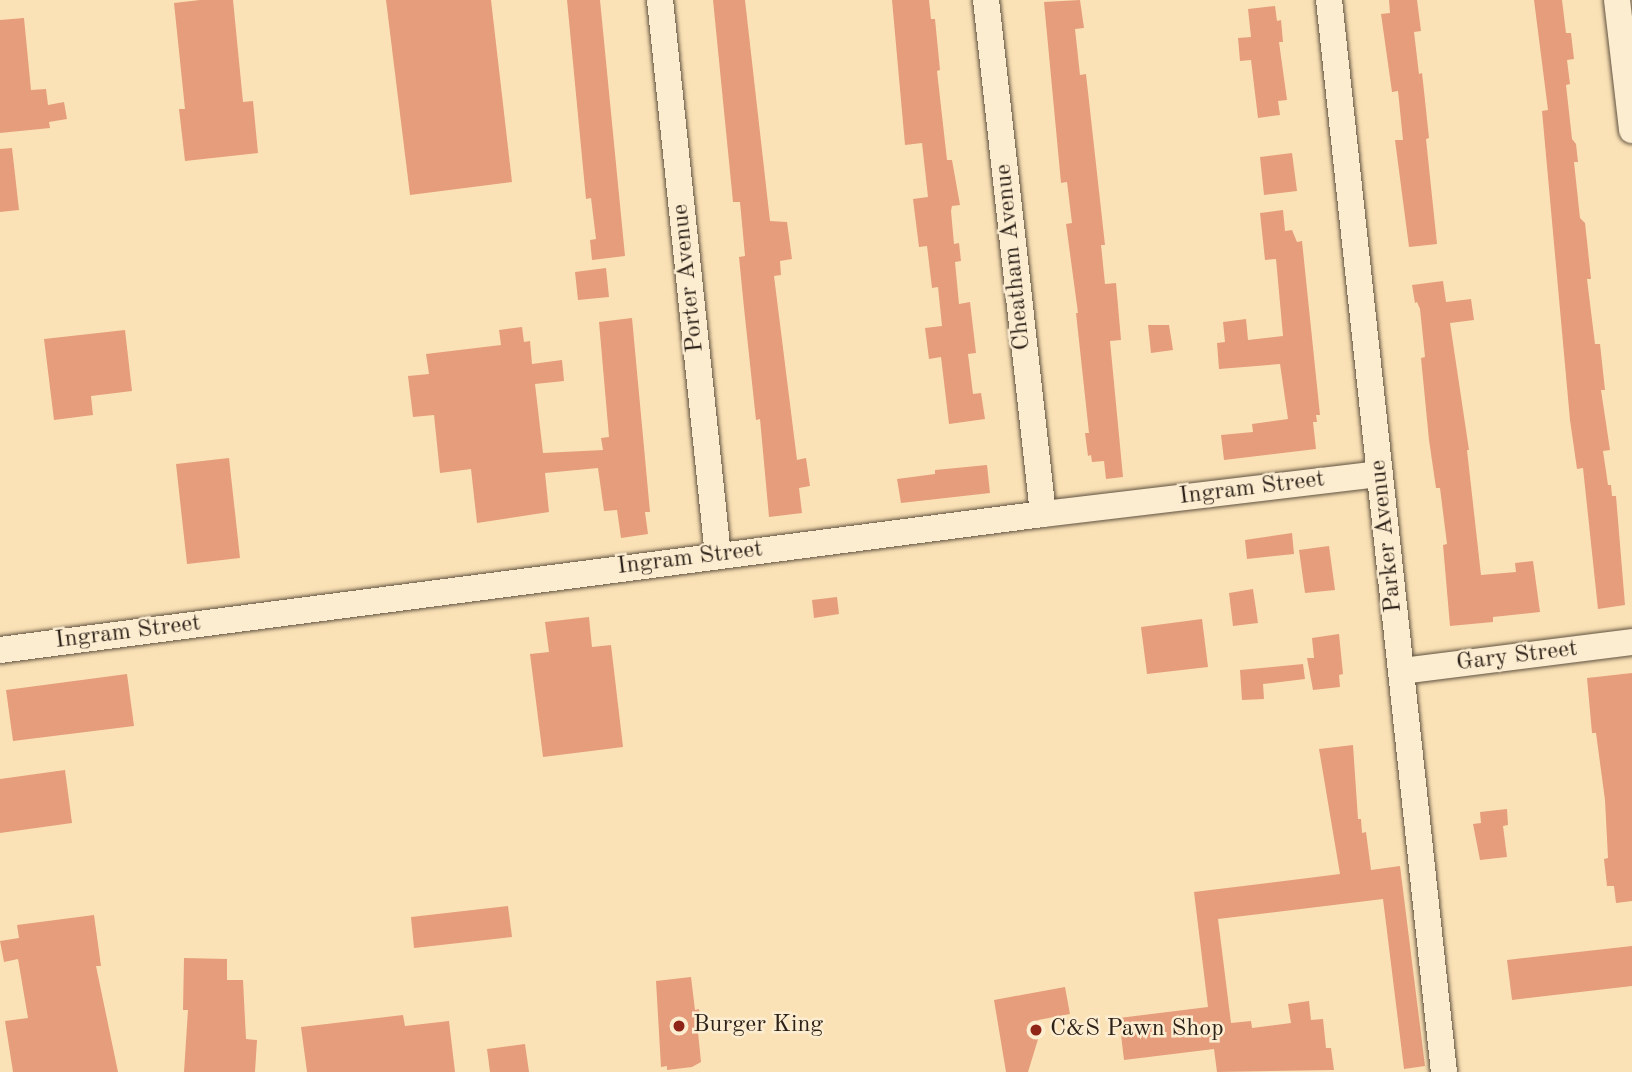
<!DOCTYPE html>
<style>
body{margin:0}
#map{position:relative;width:1632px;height:1072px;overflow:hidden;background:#fbe2b6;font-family:"Old Standard TT",serif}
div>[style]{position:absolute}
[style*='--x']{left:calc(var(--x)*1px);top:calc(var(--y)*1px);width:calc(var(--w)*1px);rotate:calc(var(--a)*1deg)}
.building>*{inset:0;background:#e59d7c}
.roads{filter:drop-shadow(0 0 2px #605240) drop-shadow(0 0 2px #605240)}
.minor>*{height:26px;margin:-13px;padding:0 13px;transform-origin:13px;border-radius:13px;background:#fcecd0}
.dots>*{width:19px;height:19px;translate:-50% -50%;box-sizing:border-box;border:4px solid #fcecd0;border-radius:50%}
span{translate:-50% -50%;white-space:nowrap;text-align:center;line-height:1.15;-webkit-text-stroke:5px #fcecd0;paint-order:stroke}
.street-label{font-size:24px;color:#2d2219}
.poi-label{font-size:24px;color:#2d2219}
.left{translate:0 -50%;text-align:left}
</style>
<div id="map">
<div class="building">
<div style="clip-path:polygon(200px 0,233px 0,243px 102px,253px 101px,258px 153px,185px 161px,179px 109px,185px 109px,174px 3px)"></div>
<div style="clip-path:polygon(386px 0,491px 0,512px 182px,410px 195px)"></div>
<div style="clip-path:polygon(567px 0,600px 0,625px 256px,592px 260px,590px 240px,596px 239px,591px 198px,586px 199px)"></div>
<div style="clip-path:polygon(713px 0,745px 0,770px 221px,787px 222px,792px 259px,780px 261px,781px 275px,774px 276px,797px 460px,806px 458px,810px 486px,799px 488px,802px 513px,769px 517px,760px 419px,756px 420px,744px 308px,739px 257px,745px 256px,740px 202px,733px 202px)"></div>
<div style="clip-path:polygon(892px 0,929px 0,931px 19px,935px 19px,940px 70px,937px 71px,947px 160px,952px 160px,960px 205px,952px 206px,951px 211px,954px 244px,959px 243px,961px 261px,955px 262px,959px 304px,970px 302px,976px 353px,968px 354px,973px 394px,981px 393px,985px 419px,949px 424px,941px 357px,929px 359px,925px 328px,942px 326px,938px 287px,932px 288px,927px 246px,919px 247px,913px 199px,928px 197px,922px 143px,905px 145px)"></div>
<div style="clip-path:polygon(1080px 0,1084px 28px,1075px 29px,1080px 75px,1086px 74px,1105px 245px,1101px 245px,1105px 284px,1116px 283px,1121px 340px,1110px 341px,1123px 477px,1106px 479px,1104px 461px,1092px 462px,1091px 455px,1088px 456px,1085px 433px,1089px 433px,1076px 313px,1078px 313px,1066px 224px,1072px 223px,1067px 182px,1061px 183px,1044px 2px)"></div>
<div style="clip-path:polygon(1389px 0,1417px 0,1421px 31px,1414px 32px,1419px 74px,1422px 73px,1424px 91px,1429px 138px,1426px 139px,1437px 244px,1409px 247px,1395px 140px,1403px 140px,1398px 91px,1392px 92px,1381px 14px,1390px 13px)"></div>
<div style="clip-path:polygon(1534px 0,1562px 0,1566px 33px,1571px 33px,1574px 59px,1567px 60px,1570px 84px,1566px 85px,1572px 139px,1576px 144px,1578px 162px,1574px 162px,1580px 218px,1585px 223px,1587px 241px,1591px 279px,1587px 279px,1595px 344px,1600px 344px,1605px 390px,1601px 390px,1610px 450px,1603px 451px,1608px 485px,1611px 485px,1612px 496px,1616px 496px,1625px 605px,1598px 609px,1583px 468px,1577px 469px,1570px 420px,1542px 111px,1548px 110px)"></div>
<div style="clip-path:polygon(1275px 6px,1277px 21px,1281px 20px,1283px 42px,1279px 42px,1287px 100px,1278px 101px,1280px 115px,1258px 118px,1251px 60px,1240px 61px,1238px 38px,1251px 37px,1248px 9px)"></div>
<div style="clip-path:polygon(24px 18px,31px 90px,46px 89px,48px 105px,64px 102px,67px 119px,49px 122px,50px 128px,0 133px,0 20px)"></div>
<div style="clip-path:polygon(12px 148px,19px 210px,0 212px,0 149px)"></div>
<div style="clip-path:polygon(1292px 153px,1297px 191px,1264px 195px,1260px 157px)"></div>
<div style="clip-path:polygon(1283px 210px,1285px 231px,1292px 230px,1297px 242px,1302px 241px,1320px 415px,1316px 415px,1317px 422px,1313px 422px,1316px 449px,1224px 460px,1221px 435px,1253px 432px,1252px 424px,1288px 419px,1280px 364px,1219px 369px,1217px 343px,1225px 342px,1223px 322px,1246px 319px,1248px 340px,1283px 336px,1276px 259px,1265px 260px,1260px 213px)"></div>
<div style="clip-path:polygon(606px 268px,609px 297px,578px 300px,575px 272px)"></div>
<div style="clip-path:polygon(1443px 281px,1446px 302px,1471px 299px,1474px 320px,1450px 323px,1469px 450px,1467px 450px,1481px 575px,1516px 572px,1515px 563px,1533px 561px,1540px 612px,1493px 617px,1493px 622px,1450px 626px,1443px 545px,1447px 544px,1440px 488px,1436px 488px,1429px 440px,1421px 358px,1425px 357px,1420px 309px,1417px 302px,1415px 303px,1412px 285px)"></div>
<div style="clip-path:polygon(632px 318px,650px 512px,645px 512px,648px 534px,621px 538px,617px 510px,604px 511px,598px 468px,545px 473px,549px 512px,477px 523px,471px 469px,440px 473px,434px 415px,413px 417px,408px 376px,429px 374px,426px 354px,501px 345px,499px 330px,522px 327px,524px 342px,530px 341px,532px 364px,562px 360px,564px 381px,535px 384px,543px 453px,603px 450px,601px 438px,609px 437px,599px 322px)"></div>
<div style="clip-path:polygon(1148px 325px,1169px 325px,1173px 350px,1151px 353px)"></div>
<div style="clip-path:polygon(125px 330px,132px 391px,91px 396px,93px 415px,54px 420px,44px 339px)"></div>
<div style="clip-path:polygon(229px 458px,240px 558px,187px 564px,176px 464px)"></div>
<div style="clip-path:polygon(987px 465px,990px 493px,901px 503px,897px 479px,935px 474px,935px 470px)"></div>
<div style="clip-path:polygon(1292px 533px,1294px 554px,1247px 559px,1245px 540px)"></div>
<div style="clip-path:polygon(1329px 546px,1335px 590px,1305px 593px,1299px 550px)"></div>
<div style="clip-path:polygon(1253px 589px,1258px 623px,1233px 626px,1229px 593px)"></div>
<div style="clip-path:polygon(837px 597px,839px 614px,814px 618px,812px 600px)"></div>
<div style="clip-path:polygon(589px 617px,592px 647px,611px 645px,623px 747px,543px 757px,530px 654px,549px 652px,545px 622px)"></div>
<div style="clip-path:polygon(1202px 619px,1208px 667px,1147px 674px,1141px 627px)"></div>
<div style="clip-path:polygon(1339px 634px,1343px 674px,1339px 675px,1340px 687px,1313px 690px,1307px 658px,1314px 658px,1312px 638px)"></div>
<div style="clip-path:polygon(1303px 664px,1305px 679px,1263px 684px,1264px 699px,1242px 700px,1240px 670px)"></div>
<div style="clip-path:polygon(1632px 673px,1632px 901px,1616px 903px,1614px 886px,1607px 886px,1604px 859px,1608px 858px,1605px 800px,1596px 733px,1592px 733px,1587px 678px)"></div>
<div style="clip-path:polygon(127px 674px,134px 726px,13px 741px,6px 690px)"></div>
<div style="clip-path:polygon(1353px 745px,1358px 819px,1361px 819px,1362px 833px,1366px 832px,1371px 870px,1400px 866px,1425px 1066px,1404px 1069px,1383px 899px,1218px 919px,1231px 1023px,1251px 1021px,1252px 1028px,1291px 1023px,1288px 1004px,1309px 1001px,1311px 1020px,1323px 1019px,1326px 1048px,1331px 1048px,1334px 1070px,1217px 1072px,1214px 1049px,1124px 1060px,1119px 1018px,1208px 1007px,1194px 892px,1340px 874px,1319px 749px)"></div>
<div style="clip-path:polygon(65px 770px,72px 823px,0 833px,0 779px)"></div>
<div style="clip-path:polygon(1507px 809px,1508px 825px,1503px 826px,1507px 857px,1480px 860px,1473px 824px,1481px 823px,1480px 812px)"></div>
<div style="clip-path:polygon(508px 906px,512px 937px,414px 948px,411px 917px)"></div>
<div style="clip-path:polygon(94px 915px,101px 966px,96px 966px,118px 1072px,13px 1072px,5px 1021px,28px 1018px,18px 959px,4px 962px,0 941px,19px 938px,17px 925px)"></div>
<div style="clip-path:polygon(1632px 946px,1632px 986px,1512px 1000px,1507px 960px)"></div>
<div style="clip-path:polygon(184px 958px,227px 959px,227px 980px,243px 980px,246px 1039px,257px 1040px,255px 1072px,184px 1072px,188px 1010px,183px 1010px)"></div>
<div style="clip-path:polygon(691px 977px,695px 1010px,699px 1009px,702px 1032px,698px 1032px,701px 1062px,692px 1067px,667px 1070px,667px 1066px,661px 1067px,656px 981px)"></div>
<div style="clip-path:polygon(1065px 987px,1070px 1014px,1038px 1020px,1039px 1036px,1028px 1072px,1006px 1072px,994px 1000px)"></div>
<div style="clip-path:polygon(403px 1015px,405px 1026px,449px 1021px,455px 1072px,307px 1072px,301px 1027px)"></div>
<div style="clip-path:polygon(525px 1044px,529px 1072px,490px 1072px,487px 1049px)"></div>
</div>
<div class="roads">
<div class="minor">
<div style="--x:660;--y:0;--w:559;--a:84.04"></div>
<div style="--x:986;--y:0;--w:517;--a:83.67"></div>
<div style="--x:1329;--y:0;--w:1078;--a:83.88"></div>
<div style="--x:1617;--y:0;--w:131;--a:83.4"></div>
<div style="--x:0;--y:650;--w:1052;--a:-7.43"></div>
<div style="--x:1043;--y:514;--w:339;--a:-6.8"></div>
<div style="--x:1402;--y:671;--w:232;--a:-7.2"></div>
</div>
</div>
<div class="dots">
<div style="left:679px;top:1026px;background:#8f2418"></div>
<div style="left:1036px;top:1030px;background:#8f2418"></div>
</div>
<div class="street-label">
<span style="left:1014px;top:257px;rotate:-96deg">Cheatham Avenue</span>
<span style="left:689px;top:278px;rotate:-96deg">Porter Avenue</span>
<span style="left:1252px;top:489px;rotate:-7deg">Ingram Street</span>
<span style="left:1387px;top:536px;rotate:-96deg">Parker Avenue</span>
<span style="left:690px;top:559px;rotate:-7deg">Ingram Street</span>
<span style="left:128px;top:633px;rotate:-7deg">Ingram Street</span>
<span style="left:1517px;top:657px;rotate:-7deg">Gary Street</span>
</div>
<div class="poi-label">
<span class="left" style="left:693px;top:1026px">Burger King</span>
<span class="left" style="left:1050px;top:1030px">C&amp;S Pawn Shop</span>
</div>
</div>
